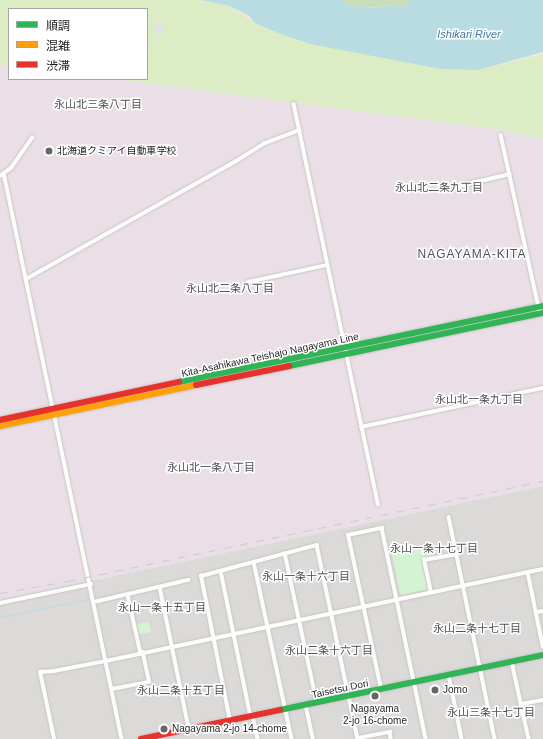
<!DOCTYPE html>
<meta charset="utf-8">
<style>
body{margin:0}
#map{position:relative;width:543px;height:739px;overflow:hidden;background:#edeae7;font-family:Helvetica,"Noto Sans JP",sans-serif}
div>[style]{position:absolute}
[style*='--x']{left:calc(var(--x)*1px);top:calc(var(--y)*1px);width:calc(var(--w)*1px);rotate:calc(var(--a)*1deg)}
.residential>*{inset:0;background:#dcdad9}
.industrial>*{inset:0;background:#ebdfe7}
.grass>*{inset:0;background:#dcecc4}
.forest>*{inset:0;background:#c9ddba}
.park>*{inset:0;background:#d4f4d1}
.plaza>*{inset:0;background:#e1e1e6}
.water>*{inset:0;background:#b8dce2}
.stream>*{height:1px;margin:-0.5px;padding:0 0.5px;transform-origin:0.5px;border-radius:0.5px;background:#b8dce2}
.roads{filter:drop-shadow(0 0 1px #c6c5c3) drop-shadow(0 0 1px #c6c5c3)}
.street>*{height:3.5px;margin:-1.75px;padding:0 1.75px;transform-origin:1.75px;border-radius:1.75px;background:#fcfcfb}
.fast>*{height:5.5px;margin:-2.75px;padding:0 2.75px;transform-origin:2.75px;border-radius:2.75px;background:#30b455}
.slow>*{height:5.5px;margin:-2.75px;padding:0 2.75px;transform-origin:2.75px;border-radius:2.75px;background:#ff9f0a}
.jam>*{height:5.5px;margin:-2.75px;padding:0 2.75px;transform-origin:2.75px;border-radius:2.75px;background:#e5322d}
.rail>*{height:1px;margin-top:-0.5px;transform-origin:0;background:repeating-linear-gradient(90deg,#cbcbca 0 8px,transparent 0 16px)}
.dots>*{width:11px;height:11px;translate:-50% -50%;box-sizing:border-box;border:2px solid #fff;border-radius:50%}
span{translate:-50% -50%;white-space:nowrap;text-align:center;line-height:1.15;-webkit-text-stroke:3px #fff;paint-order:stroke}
.poi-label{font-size:10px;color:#1f1f1f}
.left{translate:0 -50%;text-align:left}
.street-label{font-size:10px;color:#1f1f1f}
.water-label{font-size:11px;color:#4078a4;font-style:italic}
.neighbourhood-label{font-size:11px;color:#525252}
.quarter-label{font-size:12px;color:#525252;letter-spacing:1px}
.legend{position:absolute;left:8px;top:8px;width:140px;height:72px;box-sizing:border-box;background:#fff;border:1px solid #a5a5a5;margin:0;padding:5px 7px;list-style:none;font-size:12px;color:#1f1f1f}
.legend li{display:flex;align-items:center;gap:8px;height:20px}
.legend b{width:20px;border:1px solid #a5a5a5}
</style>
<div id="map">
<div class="residential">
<div style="clip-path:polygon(543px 486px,543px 739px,0 739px,0 600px)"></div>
</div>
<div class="industrial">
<div style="clip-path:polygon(0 65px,9px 66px,9px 79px,115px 79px,501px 130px,543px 139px,543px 486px,0 600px)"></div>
</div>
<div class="grass">
<div style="clip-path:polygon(0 0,202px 0,230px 6px,255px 23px,478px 70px,543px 54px,543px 139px,501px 130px,115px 79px,147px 79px,147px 9px,9px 9px,9px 66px,0 65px)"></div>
</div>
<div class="forest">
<div style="clip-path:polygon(339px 0,409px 0,410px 3px,407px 7px,383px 5px,383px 8px,351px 6px)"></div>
</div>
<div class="park">
<div style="clip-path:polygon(432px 546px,434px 557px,421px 559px,427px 587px,426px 589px,403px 595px,400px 593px,392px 554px)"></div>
<div style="clip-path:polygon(149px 622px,151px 632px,139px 634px,137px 624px)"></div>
</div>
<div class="plaza">
<div style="clip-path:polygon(163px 21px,162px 36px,156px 33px,155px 26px,158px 22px)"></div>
</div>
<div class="water">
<div style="clip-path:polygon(201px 0,339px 0,351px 6px,379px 8px,383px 8px,382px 5px,406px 7px,410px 3px,409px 0,543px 0,543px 52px,478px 70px,441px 69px,310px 44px,281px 34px,255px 23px,249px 16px,230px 6px)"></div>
</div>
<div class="stream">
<div style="--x:0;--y:617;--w:89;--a:-11.7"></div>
</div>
<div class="roads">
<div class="street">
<div style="--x:294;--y:104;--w:409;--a:78.1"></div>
<div style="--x:501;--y:135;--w:182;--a:77.6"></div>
<div style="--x:4;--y:173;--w:578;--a:78.22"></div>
<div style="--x:0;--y:176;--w:14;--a:-36"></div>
<div style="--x:11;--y:168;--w:37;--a:-55"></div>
<div style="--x:459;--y:186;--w:52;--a:-13.2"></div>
<div style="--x:26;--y:279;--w:237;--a:-29.3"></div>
<div style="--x:233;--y:163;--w:36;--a:-32"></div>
<div style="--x:263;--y:144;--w:39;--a:-21"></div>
<div style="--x:248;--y:282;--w:81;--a:-12.1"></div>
<div style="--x:361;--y:427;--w:186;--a:-12.1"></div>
<div style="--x:449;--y:517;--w:227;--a:78.3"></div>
<div style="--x:285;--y:553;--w:152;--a:77.9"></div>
<div style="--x:254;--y:562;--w:181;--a:77.9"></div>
<div style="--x:221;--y:571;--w:149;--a:78.4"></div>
<div style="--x:528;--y:572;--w:76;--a:78.5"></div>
<div style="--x:160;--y:587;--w:144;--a:78.4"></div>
<div style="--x:431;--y:593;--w:34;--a:-102"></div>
<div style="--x:424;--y:560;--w:34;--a:-10"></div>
<div style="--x:128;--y:595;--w:60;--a:77.6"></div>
<div style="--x:94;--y:602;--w:97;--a:-13.2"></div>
<div style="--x:0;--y:603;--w:93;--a:-11.8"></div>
<div style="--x:536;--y:612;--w:7;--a:-8"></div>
<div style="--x:512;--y:662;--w:79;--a:77.6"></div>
<div style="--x:449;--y:675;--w:65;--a:78.5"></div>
<div style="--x:112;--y:689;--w:38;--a:-11"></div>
<div style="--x:149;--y:682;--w:30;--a:-102"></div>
<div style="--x:381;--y:689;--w:157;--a:-102.1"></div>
<div style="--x:348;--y:535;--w:35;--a:-12"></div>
<div style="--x:382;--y:528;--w:216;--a:78.2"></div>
<div style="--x:521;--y:704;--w:22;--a:-10"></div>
<div style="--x:306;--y:705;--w:35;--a:78"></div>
<div style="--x:253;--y:716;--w:24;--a:78"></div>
<div style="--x:230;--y:721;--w:148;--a:-101.3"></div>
<div style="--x:201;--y:576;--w:120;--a:-15"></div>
<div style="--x:317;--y:545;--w:198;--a:78.1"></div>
<div style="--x:358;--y:738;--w:33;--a:-11"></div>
<div style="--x:390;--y:732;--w:7;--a:82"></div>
<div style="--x:54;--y:739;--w:68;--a:-101.8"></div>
<div style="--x:40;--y:672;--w:14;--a:-4"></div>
<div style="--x:54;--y:671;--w:53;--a:-10.9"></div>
<div style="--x:106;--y:661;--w:447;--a:-11.9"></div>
</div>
<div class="fast">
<div style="--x:289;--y:366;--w:259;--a:-11.8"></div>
<div style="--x:179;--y:382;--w:372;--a:-11.8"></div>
<div style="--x:280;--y:710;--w:269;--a:-11.8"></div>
</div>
<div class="slow">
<div style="--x:0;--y:426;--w:200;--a:-11.8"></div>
</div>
<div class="jam">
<div style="--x:196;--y:385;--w:95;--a:-11.5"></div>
<div style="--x:0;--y:420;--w:183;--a:-12"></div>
<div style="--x:141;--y:739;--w:142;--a:-11.8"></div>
</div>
</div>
<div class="rail">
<div style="--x:0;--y:593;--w:69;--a:-10"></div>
<div style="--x:68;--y:581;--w:485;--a:-11.9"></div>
</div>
<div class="dots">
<div style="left:49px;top:151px;background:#676665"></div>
<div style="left:435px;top:690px;background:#676665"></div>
<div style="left:375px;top:696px;background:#676665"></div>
<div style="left:164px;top:729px;background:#676665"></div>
</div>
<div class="poi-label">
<span class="left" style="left:57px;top:151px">北海道クミアイ自動車学校</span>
<span class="left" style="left:443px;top:690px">Jomo</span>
<span style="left:375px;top:714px">Nagayama<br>2-jo 16-chome</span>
<span class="left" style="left:172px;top:729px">Nagayama 2-jo 14-chome</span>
</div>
<div class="street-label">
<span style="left:270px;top:355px;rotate:-12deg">Kita-Asahikawa Teishajo Nagayama Line</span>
<span style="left:340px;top:689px;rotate:-12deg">Taisetsu Dori</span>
</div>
<div class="water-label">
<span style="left:469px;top:34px">Ishikari River</span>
</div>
<div class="neighbourhood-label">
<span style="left:98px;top:104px">永山北三条八丁目</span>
<span style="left:439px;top:187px">永山北二条九丁目</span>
<span style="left:230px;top:288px">永山北二条八丁目</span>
<span style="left:479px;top:399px">永山北一条九丁目</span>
<span style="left:211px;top:467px">永山北一条八丁目</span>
<span style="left:434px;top:548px">永山一条十七丁目</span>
<span style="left:306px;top:576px">永山一条十六丁目</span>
<span style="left:162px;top:607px">永山一条十五丁目</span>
<span style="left:477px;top:628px">永山二条十七丁目</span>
<span style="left:329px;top:650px">永山二条十六丁目</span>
<span style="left:181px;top:690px">永山二条十五丁目</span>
<span style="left:491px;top:712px">永山三条十七丁目</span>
</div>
<div class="quarter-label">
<span style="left:472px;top:255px">NAGAYAMA-KITA</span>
</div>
<ul class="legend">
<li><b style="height:5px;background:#30b455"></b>順調</li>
<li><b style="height:5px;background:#ff9f0a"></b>混雑</li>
<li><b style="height:5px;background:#e5322d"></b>渋滞</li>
</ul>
</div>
